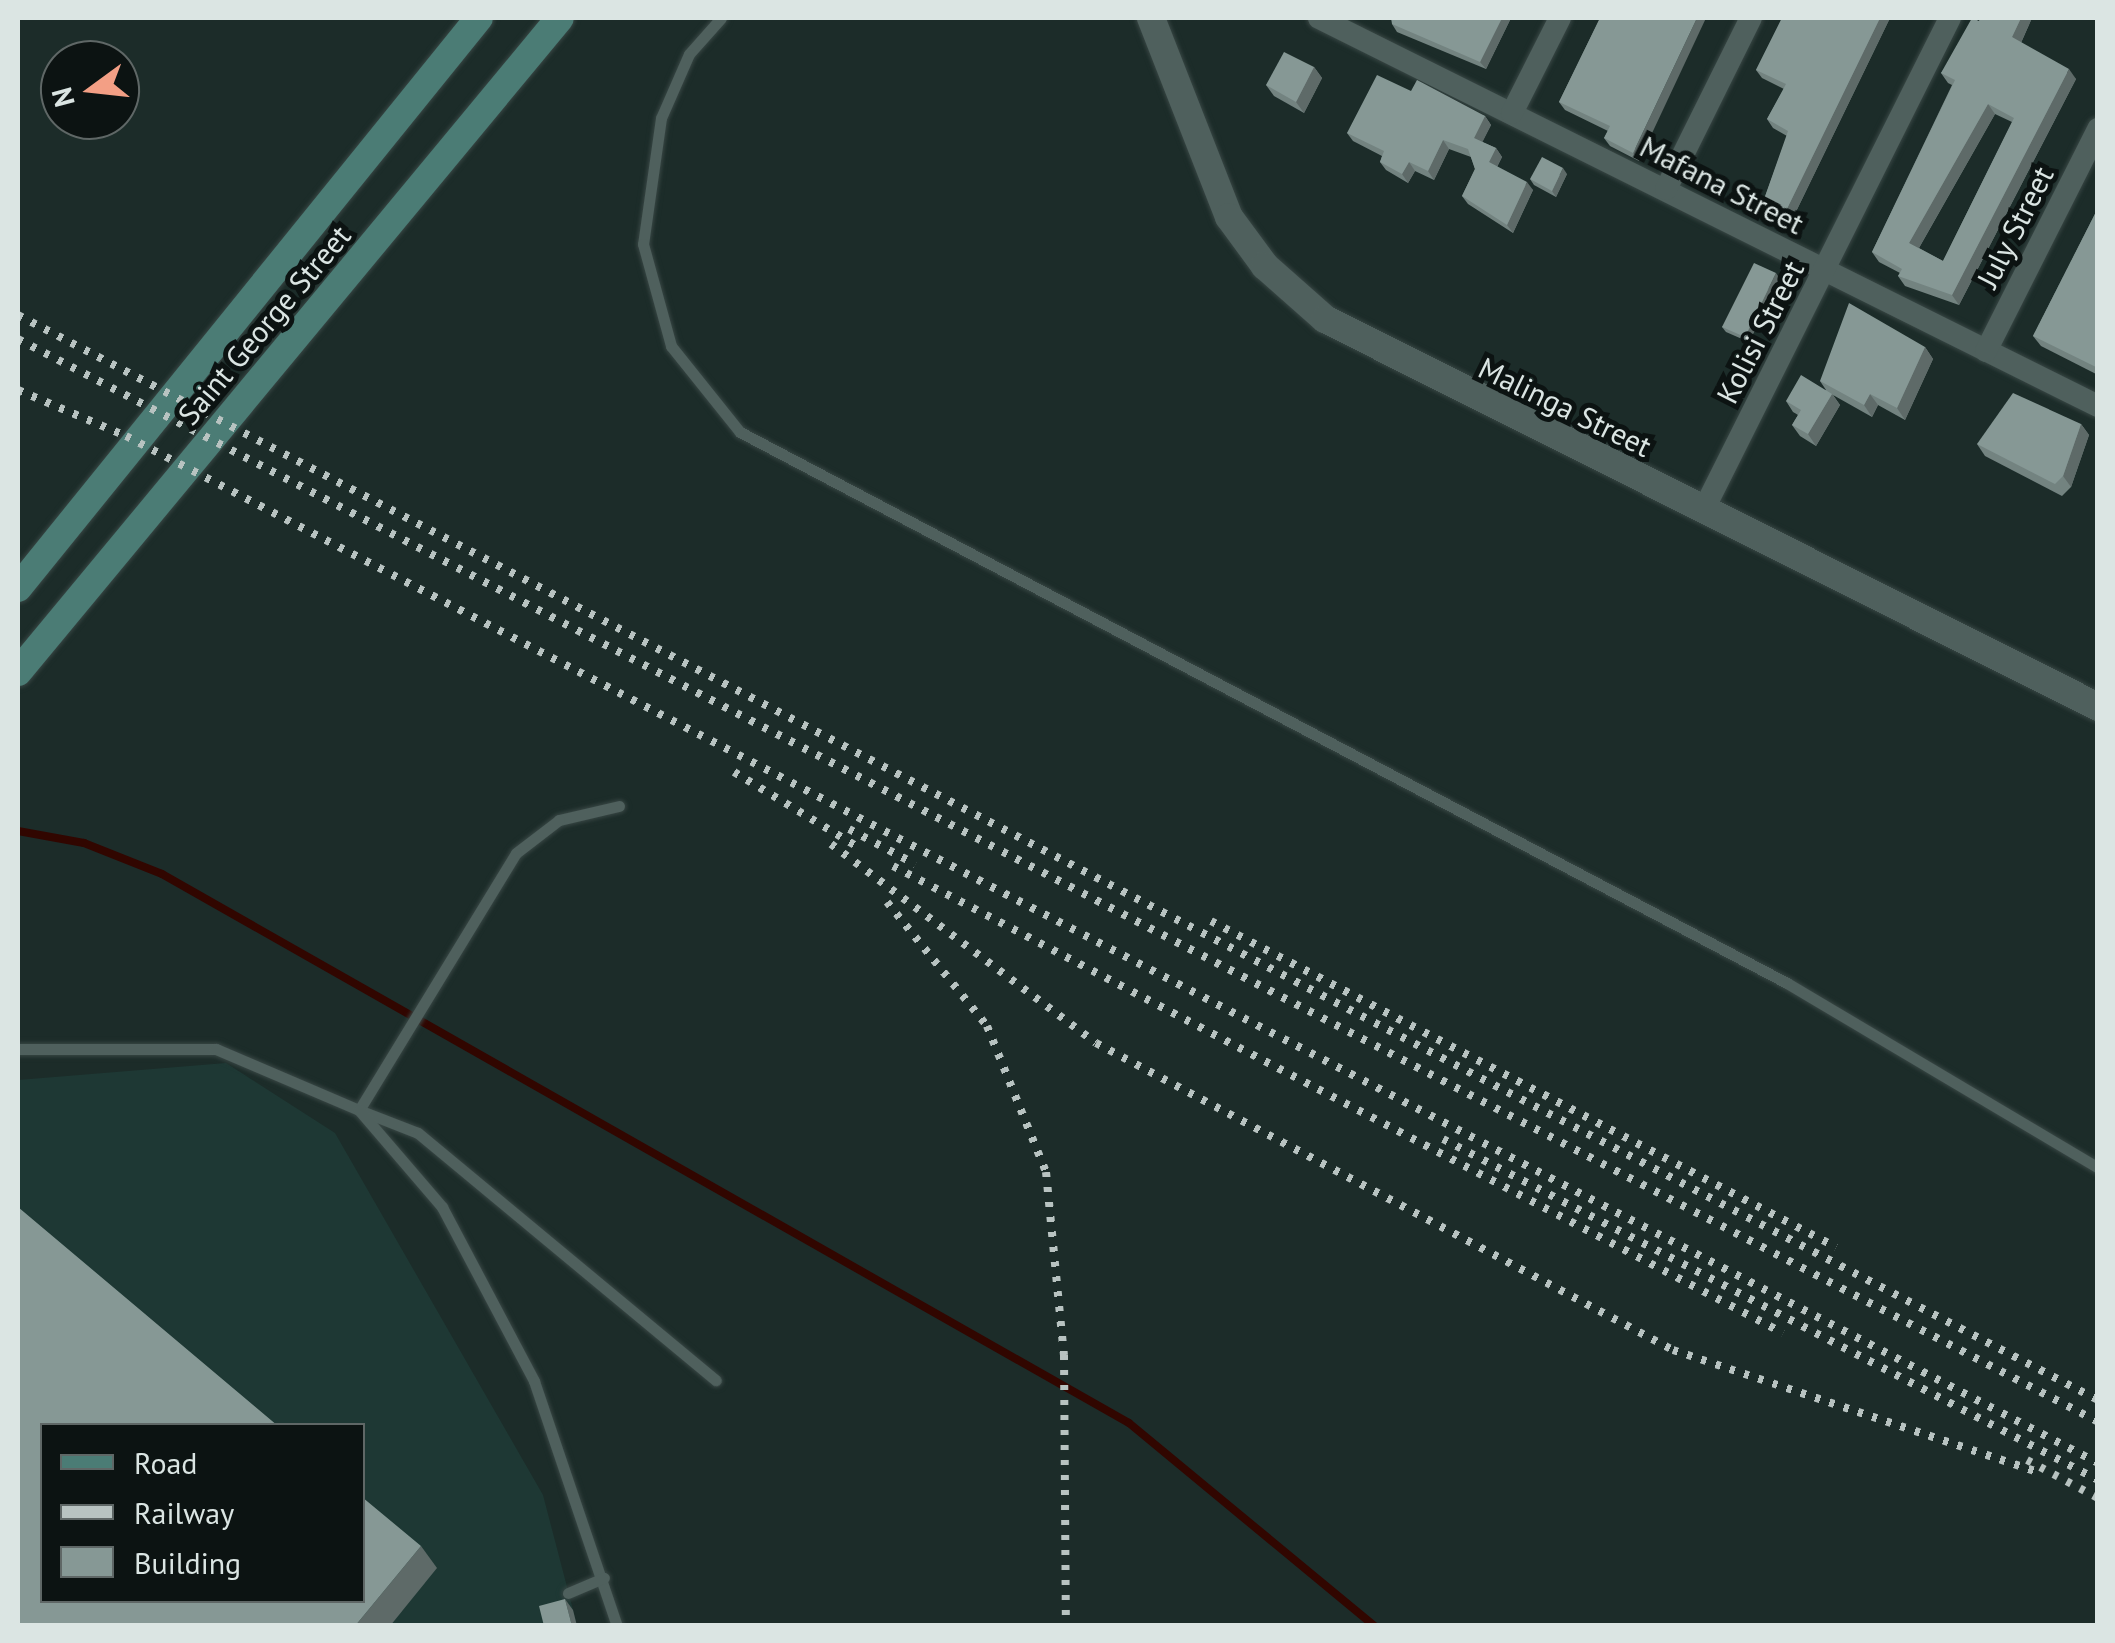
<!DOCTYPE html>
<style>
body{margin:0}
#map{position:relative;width:2115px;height:1643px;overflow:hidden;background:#1c2c29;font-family:"PT Sans",sans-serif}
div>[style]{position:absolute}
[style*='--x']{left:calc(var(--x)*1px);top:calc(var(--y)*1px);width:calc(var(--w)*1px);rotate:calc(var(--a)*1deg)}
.built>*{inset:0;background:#1e3834}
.stream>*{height:8px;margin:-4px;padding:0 4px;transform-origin:4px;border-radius:4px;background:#310600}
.roads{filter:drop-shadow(0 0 2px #384644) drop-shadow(0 0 2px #384644)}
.service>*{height:11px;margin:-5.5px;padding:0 5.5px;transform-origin:5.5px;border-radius:5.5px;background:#4f605d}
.minor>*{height:22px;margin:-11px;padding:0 11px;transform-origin:11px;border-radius:11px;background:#4f605d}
.tertiary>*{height:28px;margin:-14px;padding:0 14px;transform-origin:14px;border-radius:14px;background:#4f605d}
.secondary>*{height:28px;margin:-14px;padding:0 14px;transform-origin:14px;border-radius:14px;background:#4b7c75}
.rail>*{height:8px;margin-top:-4px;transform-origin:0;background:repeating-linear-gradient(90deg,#b8c3c1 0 5px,transparent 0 15px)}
.wall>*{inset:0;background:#738380}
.shaded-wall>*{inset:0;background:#5e6a68}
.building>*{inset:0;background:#869895}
span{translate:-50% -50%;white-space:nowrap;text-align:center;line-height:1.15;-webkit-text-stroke:10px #0c1312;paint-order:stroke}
.street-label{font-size:30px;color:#dbe5e3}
.frame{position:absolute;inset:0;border:20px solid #dbe5e3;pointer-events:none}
.legend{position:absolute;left:40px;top:1423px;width:325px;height:180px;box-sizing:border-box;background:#0c1312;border:2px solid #5f6766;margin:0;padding:12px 18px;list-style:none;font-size:30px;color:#dbe5e3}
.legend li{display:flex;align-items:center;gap:20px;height:50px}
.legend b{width:50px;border:2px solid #5f6766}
.north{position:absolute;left:40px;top:40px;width:100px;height:100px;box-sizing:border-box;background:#0c1312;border:2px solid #5f6766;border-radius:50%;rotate:255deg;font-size:28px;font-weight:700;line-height:40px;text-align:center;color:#dbe5e3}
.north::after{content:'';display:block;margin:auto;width:35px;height:45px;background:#f39f85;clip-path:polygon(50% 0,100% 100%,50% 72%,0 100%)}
</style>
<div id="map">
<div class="built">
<div style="clip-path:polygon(evenodd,226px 1063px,335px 1133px,543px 1495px,577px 1625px,18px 1626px,18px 1080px,226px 1063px,42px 1426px,362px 1426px,362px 1600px,42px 1600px,42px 1426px)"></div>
</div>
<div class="stream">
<div style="--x:18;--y:831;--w:67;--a:10.3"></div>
<div style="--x:84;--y:843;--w:84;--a:21.7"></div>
<div style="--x:162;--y:874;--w:1112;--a:29.59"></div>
<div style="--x:1129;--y:1423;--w:318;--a:39.6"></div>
</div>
<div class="roads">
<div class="service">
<div style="--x:721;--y:18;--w:48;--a:131.6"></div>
<div style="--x:689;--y:54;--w:70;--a:113.6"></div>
<div style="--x:661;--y:118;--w:127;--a:98.1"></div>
<div style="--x:643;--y:244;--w:106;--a:74.6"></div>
<div style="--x:671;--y:346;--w:110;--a:51.3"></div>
<div style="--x:740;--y:432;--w:1183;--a:27.76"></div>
<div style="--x:1787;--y:983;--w:362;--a:30.7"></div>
<div style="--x:619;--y:806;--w:62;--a:166.9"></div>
<div style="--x:559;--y:820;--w:54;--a:142.5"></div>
<div style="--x:516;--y:853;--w:301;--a:121.4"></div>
<div style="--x:359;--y:1110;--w:63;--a:21.3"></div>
<div style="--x:418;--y:1133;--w:387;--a:39.7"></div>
<div style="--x:18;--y:1049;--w:198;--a:0"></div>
<div style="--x:216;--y:1049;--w:155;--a:23.1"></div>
<div style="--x:359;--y:1110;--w:128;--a:49.4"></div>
<div style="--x:442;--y:1207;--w:197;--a:62.1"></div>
<div style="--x:534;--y:1381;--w:259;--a:71.3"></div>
<div style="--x:568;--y:1593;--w:39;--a:-23"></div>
</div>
<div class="minor">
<div style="--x:1319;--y:18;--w:870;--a:26.48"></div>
<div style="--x:1512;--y:113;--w:106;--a:-63.2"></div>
<div style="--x:1666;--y:189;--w:191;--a:-63.6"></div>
<div style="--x:1986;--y:351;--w:249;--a:-63.2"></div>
<div style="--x:1703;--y:511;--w:551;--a:-63.39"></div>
</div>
<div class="tertiary">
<div style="--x:1151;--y:18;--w:214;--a:68.6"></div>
<div style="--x:1229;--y:217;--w:61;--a:53.7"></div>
<div style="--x:1265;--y:266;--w:80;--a:41.5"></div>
<div style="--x:1325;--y:319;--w:865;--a:26.65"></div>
</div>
<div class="secondary">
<div style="--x:18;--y:588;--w:733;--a:-51.04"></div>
<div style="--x:18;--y:672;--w:849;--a:-50.35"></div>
</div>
</div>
<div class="rail">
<div style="--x:18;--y:315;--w:2346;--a:27.55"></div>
<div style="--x:18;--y:339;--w:2345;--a:27.5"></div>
<div style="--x:18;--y:390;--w:117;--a:23.1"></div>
<div style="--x:126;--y:436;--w:2223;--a:27.51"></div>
<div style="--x:734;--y:772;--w:145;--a:31.2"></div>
<div style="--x:849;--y:829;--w:75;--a:27.9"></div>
<div style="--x:831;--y:844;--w:331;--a:36.9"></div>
<div style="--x:1096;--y:1043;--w:654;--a:28.02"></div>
<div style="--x:1673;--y:1350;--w:385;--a:18.5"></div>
<div style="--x:893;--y:866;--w:1005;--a:27.69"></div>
<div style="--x:887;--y:902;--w:159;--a:51.1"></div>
<div style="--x:987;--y:1026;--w:157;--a:68"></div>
<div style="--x:1046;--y:1172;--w:184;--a:84.4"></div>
<div style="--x:1064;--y:1355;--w:271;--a:89.6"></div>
<div style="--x:1211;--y:921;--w:705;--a:27.55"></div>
<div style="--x:1443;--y:1139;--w:738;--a:27.5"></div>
<div style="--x:2027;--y:1460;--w:81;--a:28.2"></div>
</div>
<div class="wall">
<div style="clip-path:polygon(1511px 18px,1486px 69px,1397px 32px,1392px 24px)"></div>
<div style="clip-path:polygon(1600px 18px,1639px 161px,1610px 146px,1604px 138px,1608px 131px,1565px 110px,1559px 102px)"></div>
<div style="clip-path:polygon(1782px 18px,1890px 18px,1789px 226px,1768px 214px,1762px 205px,1787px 136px,1773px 128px,1767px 119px,1784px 89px,1762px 78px,1756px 70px)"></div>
<div style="clip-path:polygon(evenodd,1981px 18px,2032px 18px,2021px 43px,2076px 79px,1959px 305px,1905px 286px,1898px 276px,1900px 273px,1879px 262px,1872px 252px,1952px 85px,1948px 83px,1941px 73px,1981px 18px,1995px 114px,2012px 122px,1943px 261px,1919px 248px,1995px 114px)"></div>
<div style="clip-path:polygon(1314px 67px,1322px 78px,1304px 113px,1274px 96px,1266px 85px)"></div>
<div style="clip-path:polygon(1411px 91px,1485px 116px,1491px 125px,1482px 142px,1496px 148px,1502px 157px,1497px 167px,1533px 190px,1513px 233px,1468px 204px,1462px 196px,1475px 169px,1471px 157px,1449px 149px,1434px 180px,1415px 171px,1408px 183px,1386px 170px,1380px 162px,1382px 156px,1353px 141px,1347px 133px)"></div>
<div style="clip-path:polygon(1567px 174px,1556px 197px,1534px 185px,1530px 179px)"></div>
<div style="clip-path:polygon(2098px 208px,2098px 375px,2041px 346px,2033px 336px)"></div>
<div style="clip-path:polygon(1780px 279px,1749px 342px,1726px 332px,1722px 327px)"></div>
<div style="clip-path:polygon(1925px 347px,1933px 359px,1905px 420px,1878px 405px,1872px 417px,1833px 395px,1840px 405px,1816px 446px,1800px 436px,1792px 425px,1798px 415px,1793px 412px,1786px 401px,1826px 390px,1820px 381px)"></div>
<div style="clip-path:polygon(2081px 424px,2089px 435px,2071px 487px,2062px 496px,1985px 456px,1977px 444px)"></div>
</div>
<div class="shaded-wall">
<div style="clip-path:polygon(1502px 18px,1511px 18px,1486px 69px,1480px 62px)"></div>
<div style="clip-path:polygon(1697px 18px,1706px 18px,1639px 161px,1633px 153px)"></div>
<div style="clip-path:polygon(1880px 18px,1890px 18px,1789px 226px,1783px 217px)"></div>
<div style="clip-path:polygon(2021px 18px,2032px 18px,2019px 47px,2012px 37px)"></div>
<div style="clip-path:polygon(1314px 67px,1322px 78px,1304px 113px,1296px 102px)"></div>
<div style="clip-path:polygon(2069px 69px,2076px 79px,1959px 305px,1952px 295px)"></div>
<div style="clip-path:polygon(1988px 104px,1995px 114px,1916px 253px,1909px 243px)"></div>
<div style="clip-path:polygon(1485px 116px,1491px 125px,1480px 147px,1474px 138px)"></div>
<div style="clip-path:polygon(1443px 140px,1449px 149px,1434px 180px,1428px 171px)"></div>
<div style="clip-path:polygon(1496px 148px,1502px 157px,1495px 171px,1489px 162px)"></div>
<div style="clip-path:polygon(1409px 162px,1415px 171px,1408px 183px,1402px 174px)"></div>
<div style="clip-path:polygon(1563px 168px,1567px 174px,1556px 197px,1552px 191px)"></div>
<div style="clip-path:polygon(1527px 182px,1533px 190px,1513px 233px,1507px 225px)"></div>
<div style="clip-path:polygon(1776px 273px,1780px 279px,1749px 342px,1745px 337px)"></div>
<div style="clip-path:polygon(1925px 347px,1933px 359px,1905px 420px,1897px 408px)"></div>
<div style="clip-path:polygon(1832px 394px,1840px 405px,1816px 446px,1808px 434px)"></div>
<div style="clip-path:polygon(1870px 394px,1878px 405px,1872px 417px,1864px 405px)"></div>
<div style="clip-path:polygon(2081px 424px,2089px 435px,2071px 487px,2063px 476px)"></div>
<div style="clip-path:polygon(421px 1546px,437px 1568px,390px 1626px,355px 1626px)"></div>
<div style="clip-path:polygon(565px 1599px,573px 1610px,577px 1626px,572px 1626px)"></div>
</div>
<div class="building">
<div style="clip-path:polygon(1391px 18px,1502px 18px,1480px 62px,1392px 24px)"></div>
<div style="clip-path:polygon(1600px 18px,1697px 18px,1633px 153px,1604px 138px,1610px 126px,1559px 102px)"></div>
<div style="clip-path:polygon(1782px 18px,1880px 18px,1783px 217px,1762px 205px,1788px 131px,1767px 119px,1786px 84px,1756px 70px)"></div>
<div style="clip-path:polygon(evenodd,1972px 18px,1979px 21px,1981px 18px,2021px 18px,2012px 37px,2069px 69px,1952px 295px,1898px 276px,1902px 269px,1872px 252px,1955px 80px,1941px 73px,1972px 18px,1988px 104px,2014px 118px,1943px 261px,1909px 243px,1988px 104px)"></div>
<div style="clip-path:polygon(1284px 52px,1314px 67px,1296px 102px,1266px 85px)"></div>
<div style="clip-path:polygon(1377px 75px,1411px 91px,1417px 80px,1485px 116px,1474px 138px,1496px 148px,1489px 162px,1527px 182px,1507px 225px,1462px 196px,1475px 169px,1468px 149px,1443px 140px,1428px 171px,1409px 162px,1402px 174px,1380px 162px,1384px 151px,1347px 133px)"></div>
<div style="clip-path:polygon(1542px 157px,1563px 168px,1552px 191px,1530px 179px)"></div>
<div style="clip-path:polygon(2098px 208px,2098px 368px,2033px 336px)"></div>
<div style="clip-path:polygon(1754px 263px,1776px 273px,1745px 337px,1722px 327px)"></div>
<div style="clip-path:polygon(1849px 303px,1925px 347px,1897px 408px,1870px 394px,1864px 405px,1820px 381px)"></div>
<div style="clip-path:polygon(1801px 375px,1832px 394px,1808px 434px,1792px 425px,1801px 410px,1786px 401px)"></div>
<div style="clip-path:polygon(2013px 393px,2081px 424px,2063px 476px,2055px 484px,1977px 444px)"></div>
<div style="clip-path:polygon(18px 1207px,278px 1426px,42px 1426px,42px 1600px,362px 1600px,362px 1497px,421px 1546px,355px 1626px,18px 1626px)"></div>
<div style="clip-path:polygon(565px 1599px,572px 1626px,544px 1626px,539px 1606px)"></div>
</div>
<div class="street-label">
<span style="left:1722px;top:185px;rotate:27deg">Mafana Street</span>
<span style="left:2015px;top:227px;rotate:-63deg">July Street</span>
<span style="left:264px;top:325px;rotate:-50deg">Saint George Street</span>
<span style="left:1760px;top:332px;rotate:-63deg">Kolisi Street</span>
<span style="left:1565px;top:407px;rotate:26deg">Malinga Street</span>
</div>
<div class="frame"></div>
<ul class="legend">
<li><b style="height:12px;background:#4b7c75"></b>Road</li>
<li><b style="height:12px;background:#b8c3c1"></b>Railway</li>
<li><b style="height:28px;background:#869895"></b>Building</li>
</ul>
<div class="north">N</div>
</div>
